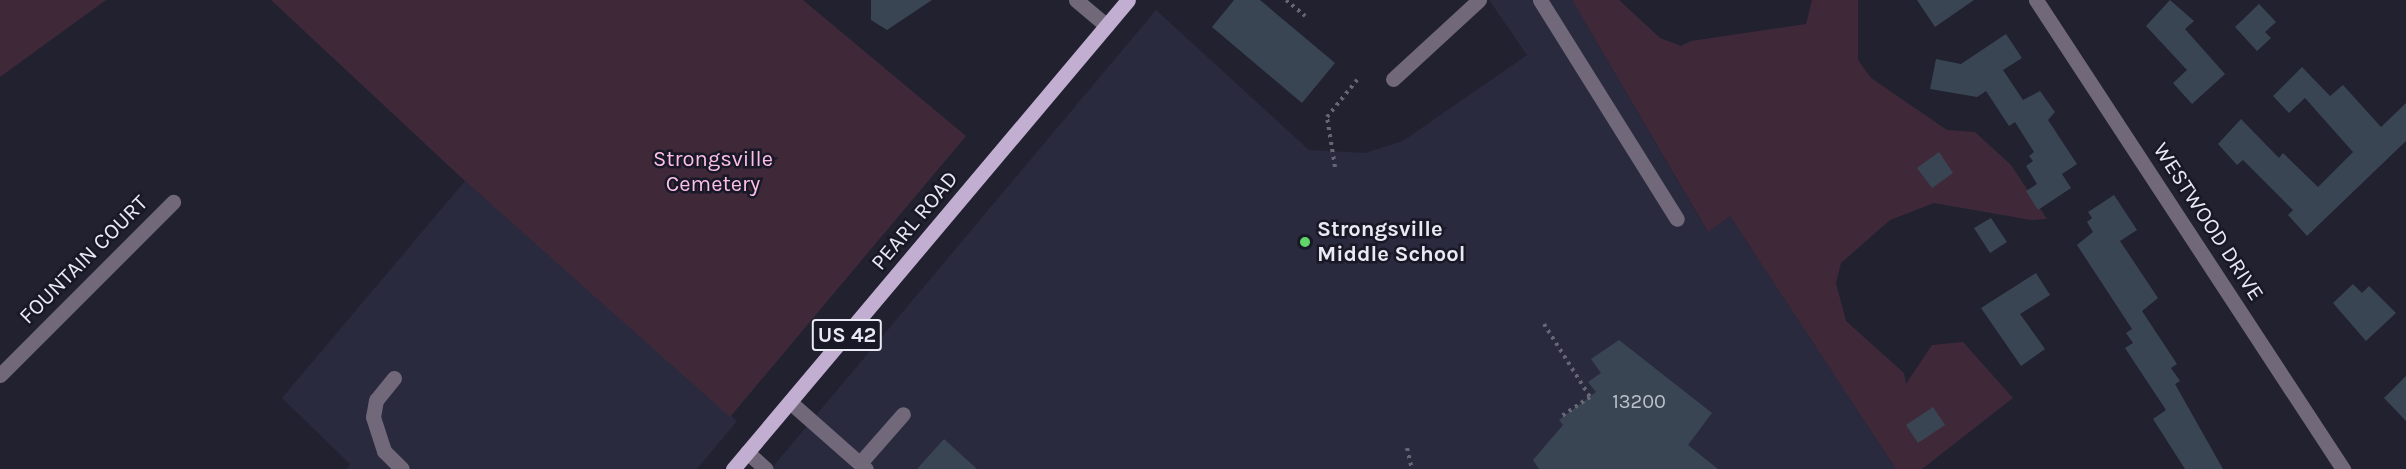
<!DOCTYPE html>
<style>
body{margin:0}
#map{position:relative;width:2406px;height:469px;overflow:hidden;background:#212130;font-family:Karla,sans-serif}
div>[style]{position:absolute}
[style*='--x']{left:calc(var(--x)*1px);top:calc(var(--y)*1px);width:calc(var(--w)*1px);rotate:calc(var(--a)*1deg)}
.built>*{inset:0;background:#2a2a3f}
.green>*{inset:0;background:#3f2939}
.building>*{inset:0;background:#3a4553}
.path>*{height:4px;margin-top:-2px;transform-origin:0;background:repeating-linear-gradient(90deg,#676774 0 3px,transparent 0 7.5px)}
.minor>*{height:15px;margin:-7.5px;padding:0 7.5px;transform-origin:7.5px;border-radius:7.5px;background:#716879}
.major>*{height:15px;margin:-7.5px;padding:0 7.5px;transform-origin:7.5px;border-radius:7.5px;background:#c1aed0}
.dots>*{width:16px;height:16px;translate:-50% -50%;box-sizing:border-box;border:3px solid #181826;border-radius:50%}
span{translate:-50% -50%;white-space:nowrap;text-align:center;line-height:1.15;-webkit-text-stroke:5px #181826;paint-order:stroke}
.number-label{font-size:20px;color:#bcc0cb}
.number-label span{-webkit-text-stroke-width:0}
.shield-label span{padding:2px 4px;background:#181826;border:2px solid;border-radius:4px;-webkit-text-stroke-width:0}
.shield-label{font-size:21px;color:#e8e9f3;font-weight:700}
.park-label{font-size:22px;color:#fdbeea}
.street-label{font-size:22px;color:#e8e9f3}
.poi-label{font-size:22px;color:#e8e9f3;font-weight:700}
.left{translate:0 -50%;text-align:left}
</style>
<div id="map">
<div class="built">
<div style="clip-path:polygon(1489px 0,1572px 0,1707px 231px,1730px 216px,1896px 469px,771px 469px,1156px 10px,1309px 150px,1365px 153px,1403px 141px,1527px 55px)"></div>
<div style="clip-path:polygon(465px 181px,737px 421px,697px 469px,347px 469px,350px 464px,282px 398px)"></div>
</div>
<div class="green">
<div style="clip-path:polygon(0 0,106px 0,0 77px)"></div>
<div style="clip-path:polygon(271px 0,803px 0,966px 136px,730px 417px,465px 181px)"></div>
<div style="clip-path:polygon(1572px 0,1619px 0,1660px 38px,1681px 46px,1691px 41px,1806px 24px,1812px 0,1858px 0,1858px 60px,1871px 78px,1947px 130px,1975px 132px,2011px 165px,2047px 219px,2031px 220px,1934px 203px,1890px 220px,1841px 263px,1836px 283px,1846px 321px,1904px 373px,1906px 384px,1932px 345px,1963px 342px,2013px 398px,1922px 469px,1896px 469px,1730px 216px,1708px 232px)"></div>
</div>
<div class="building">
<div style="clip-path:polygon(871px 0,932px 0,887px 30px,871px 20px)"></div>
<div style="clip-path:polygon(1234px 0,1260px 0,1335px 63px,1302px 103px,1212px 27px)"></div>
<div style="clip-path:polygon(1917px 0,1974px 0,1935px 27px)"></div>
<div style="clip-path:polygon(2170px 0,2194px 21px,2185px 29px,2225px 74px,2192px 104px,2173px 83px,2187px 70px,2146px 26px)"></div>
<div style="clip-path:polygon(2259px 4px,2276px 22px,2265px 32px,2271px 38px,2257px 51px,2235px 27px)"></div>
<div style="clip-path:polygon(2006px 34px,2022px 58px,2003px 70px,2023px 100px,2040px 91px,2055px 112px,2048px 120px,2077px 164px,2062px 174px,2071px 188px,2038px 210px,2026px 191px,2037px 184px,2026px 166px,2033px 161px,2029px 156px,2034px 152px,2015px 122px,2009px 126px,1986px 91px,1977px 97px,1930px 89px,1936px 59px,1961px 64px)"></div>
<div style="clip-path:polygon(2302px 67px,2330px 96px,2343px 85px,2381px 127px,2406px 103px,2406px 141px,2307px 236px,2288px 215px,2293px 210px,2243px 160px,2237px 165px,2218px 144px,2241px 119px,2279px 158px,2283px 153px,2318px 187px,2353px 152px,2305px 98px,2289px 113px,2273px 96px)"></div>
<div style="clip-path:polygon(1939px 152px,1953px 173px,1932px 188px,1917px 168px)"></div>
<div style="clip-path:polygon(2114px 195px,2137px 230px,2120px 241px,2158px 298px,2142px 311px,2177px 364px,2171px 368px,2180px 381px,2175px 384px,2223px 469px,2185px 469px,2153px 419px,2166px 410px,2125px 348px,2133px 343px,2126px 333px,2132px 329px,2077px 245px,2093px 232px,2087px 222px,2092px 218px,2088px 212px)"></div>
<div style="clip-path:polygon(1991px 218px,2007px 242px,1990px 253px,1974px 228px)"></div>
<div style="clip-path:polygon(2036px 273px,2050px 295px,2020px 314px,2045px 349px,2021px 366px,1981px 308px)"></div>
<div style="clip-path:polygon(2353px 284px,2362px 293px,2369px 286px,2396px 313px,2366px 341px,2333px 303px)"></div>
<div style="clip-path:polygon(1619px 340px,1712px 413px,1688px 445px,1718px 469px,1539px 469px,1533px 460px,1563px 425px,1559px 420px,1596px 392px,1588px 382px,1601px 373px,1591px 359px)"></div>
<div style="clip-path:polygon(2406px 376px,2406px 421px,2384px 398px)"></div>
<div style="clip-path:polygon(1933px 407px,1945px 425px,1918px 443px,1906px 425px)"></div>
<div style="clip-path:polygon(944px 439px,977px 469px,917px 469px)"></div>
</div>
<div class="path">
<div style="--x:1286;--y:0;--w:25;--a:40"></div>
<div style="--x:1335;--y:167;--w:51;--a:-99.1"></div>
<div style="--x:1327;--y:117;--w:48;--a:-51"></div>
<div style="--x:1544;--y:324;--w:86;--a:57.8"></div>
<div style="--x:1590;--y:397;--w:37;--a:146"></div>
<div style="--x:1407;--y:448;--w:22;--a:77"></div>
</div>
<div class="minor">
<div style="--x:1076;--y:0;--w:40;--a:40"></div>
<div style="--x:1540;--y:0;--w:258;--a:58"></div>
<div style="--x:2036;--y:0;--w:561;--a:56.79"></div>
<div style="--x:1393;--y:79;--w:117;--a:-42.6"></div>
<div style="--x:0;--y:375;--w:245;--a:-45"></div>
<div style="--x:394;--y:378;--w:28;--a:129"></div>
<div style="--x:376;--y:400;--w:17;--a:100"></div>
<div style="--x:373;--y:417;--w:36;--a:72"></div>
<div style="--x:384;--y:451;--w:25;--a:45"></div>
<div style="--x:790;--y:402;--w:101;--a:41.4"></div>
<div style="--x:747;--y:452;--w:25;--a:42"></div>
<div style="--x:860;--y:463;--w:65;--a:-48.7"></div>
</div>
<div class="major">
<div style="--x:733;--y:469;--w:613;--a:-49.9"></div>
</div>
<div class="dots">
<div style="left:1305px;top:242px;background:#60d56a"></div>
</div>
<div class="number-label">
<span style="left:1639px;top:401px">13200</span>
</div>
<div class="shield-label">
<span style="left:847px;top:335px">US 42</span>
</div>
<div class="park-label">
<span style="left:713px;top:172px">Strongsville<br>Cemetery</span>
</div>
<div class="street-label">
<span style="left:915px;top:221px;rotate:-50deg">PEARL ROAD</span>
<span style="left:2208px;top:222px;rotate:57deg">WESTWOOD DRIVE</span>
<span style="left:84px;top:260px;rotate:-45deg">FOUNTAIN COURT</span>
</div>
<div class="poi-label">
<span class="left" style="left:1317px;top:242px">Strongsville<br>Middle School</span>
</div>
</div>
